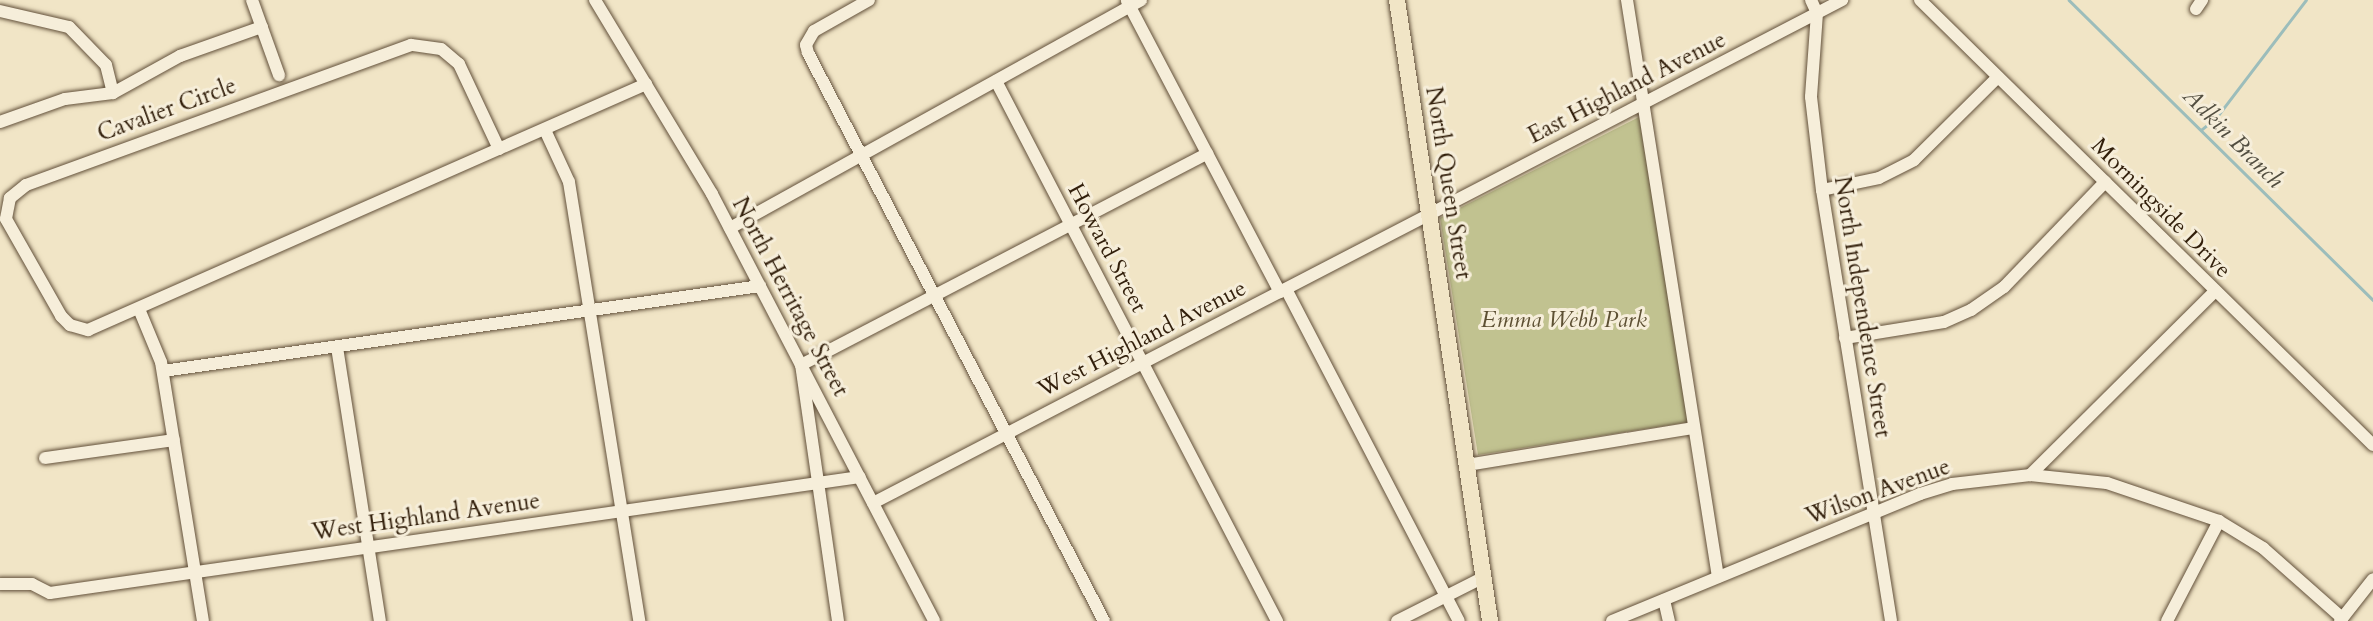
<!DOCTYPE html>
<style>
body{margin:0}
#map{position:relative;width:2373px;height:621px;overflow:hidden;background:#f1e5c6;font-family:Cardo,serif}
div>[style]{position:absolute}
[style*='--x']{left:calc(var(--x)*1px);top:calc(var(--y)*1px);width:calc(var(--w)*1px);rotate:calc(var(--a)*1deg)}
.green>*{inset:0;background:#c1c290}
.stream>*{height:2.5px;margin:-1.25px;padding:0 1.25px;transform-origin:1.25px;border-radius:1.25px;background:#9cbdbb}
.roads{filter:drop-shadow(0 0 2px #62503a) drop-shadow(0 0 2px #62503a)}
.minor>*{height:12px;margin:-6px;padding:0 6px;transform-origin:6px;border-radius:6px;background:#f6eeda}
.major>*{height:16px;margin:-8px;padding:0 8px;transform-origin:8px;border-radius:8px;background:#f1e5c6}
span{translate:-50% -50%;white-space:nowrap;text-align:center;line-height:1.15;-webkit-text-stroke:6px #f6eeda;paint-order:stroke}
.street-label{font-size:23px;color:#321f0b}
.park-label{font-size:23px;color:#5d5033;font-style:italic}
.water-label{font-size:24px;color:#524e40;font-style:italic}
</style>
<div id="map">
<div class="green">
<div style="clip-path:polygon(1639px 117px,1689px 422px,1478px 455px,1440px 218px)"></div>
</div>
<div class="stream">
<div style="--x:2069;--y:0;--w:427;--a:44.6"></div>
<div style="--x:2201;--y:130;--w:19;--a:-39"></div>
<div style="--x:2216;--y:118;--w:148;--a:-52.7"></div>
</div>
<div class="roads">
<div class="minor">
<div style="--x:252;--y:0;--w:80;--a:70.2"></div>
<div style="--x:595;--y:0;--w:227;--a:58.9"></div>
<div style="--x:712;--y:194;--w:481;--a:62.5"></div>
<div style="--x:869;--y:0;--w:63;--a:150.6"></div>
<div style="--x:814;--y:31;--w:16;--a:120"></div>
<div style="--x:806;--y:45;--w:8;--a:76"></div>
<div style="--x:808;--y:53;--w:640;--a:62.47"></div>
<div style="--x:1627;--y:0;--w:584;--a:81.04"></div>
<div style="--x:1811;--y:0;--w:14;--a:65"></div>
<div style="--x:1817;--y:13;--w:84;--a:94.1"></div>
<div style="--x:1811;--y:97;--w:94;--a:83.3"></div>
<div style="--x:1822;--y:190;--w:436;--a:80.9"></div>
<div style="--x:1920;--y:0;--w:635;--a:44.49"></div>
<div style="--x:1127;--y:1;--w:329;--a:62.3"></div>
<div style="--x:2196;--y:9;--w:11;--a:-56"></div>
<div style="--x:0;--y:11;--w:71;--a:13.1"></div>
<div style="--x:69;--y:27;--w:53;--a:45.8"></div>
<div style="--x:106;--y:65;--w:29;--a:76"></div>
<div style="--x:996;--y:81;--w:609;--a:62.51"></div>
<div style="--x:0;--y:122;--w:69;--a:-19.5"></div>
<div style="--x:65;--y:99;--w:48;--a:-7.1"></div>
<div style="--x:113;--y:93;--w:77;--a:-28.9"></div>
<div style="--x:180;--y:56;--w:87;--a:-19.5"></div>
<div style="--x:545;--y:130;--w:57;--a:65.2"></div>
<div style="--x:569;--y:182;--w:445;--a:80.9"></div>
<div style="--x:499;--y:149;--w:94;--a:-115.2"></div>
<div style="--x:459;--y:64;--w:23;--a:-140"></div>
<div style="--x:441;--y:49;--w:30;--a:-172"></div>
<div style="--x:411;--y:45;--w:410;--a:160"></div>
<div style="--x:26;--y:185;--w:21;--a:141"></div>
<div style="--x:10;--y:198;--w:21;--a:101"></div>
<div style="--x:6;--y:219;--w:112;--a:60.4"></div>
<div style="--x:61;--y:316;--w:13;--a:45"></div>
<div style="--x:70;--y:325;--w:19;--a:16"></div>
<div style="--x:88;--y:330;--w:610;--a:-23.79"></div>
<div style="--x:1822;--y:190;--w:58;--a:-11.9"></div>
<div style="--x:1879;--y:178;--w:39;--a:-27"></div>
<div style="--x:1914;--y:160;--w:118;--a:-44.7"></div>
<div style="--x:730;--y:228;--w:470;--a:-29"></div>
<div style="--x:1286;--y:289;--w:374;--a:62.5"></div>
<div style="--x:139;--y:309;--w:57;--a:67.5"></div>
<div style="--x:161;--y:362;--w:262;--a:80.8"></div>
<div style="--x:1845;--y:338;--w:100;--a:-9.2"></div>
<div style="--x:1944;--y:322;--w:30;--a:-24"></div>
<div style="--x:1971;--y:310;--w:40;--a:-34.9"></div>
<div style="--x:2004;--y:287;--w:146;--a:-46.1"></div>
<div style="--x:337;--y:347;--w:277;--a:81.1"></div>
<div style="--x:163;--y:371;--w:603;--a:-8.1"></div>
<div style="--x:45;--y:458;--w:130;--a:-7.9"></div>
<div style="--x:1467;--y:465;--w:230;--a:-9.3"></div>
<div style="--x:2030;--y:475;--w:261;--a:-44.8"></div>
<div style="--x:873;--y:503;--w:1092;--a:-27.43"></div>
<div style="--x:0;--y:584;--w:32;--a:0"></div>
<div style="--x:32;--y:584;--w:20;--a:27"></div>
<div style="--x:50;--y:593;--w:818;--a:-8.15"></div>
<div style="--x:1664;--y:600;--w:22;--a:77"></div>
<div style="--x:838;--y:621;--w:259;--a:-98.2"></div>
<div style="--x:801;--y:365;--w:458;--a:-27.5"></div>
<div style="--x:1397;--y:621;--w:97;--a:-26.8"></div>
<div style="--x:1612;--y:621;--w:333;--a:-22.4"></div>
<div style="--x:1920;--y:494;--w:34;--a:-17"></div>
<div style="--x:1952;--y:484;--w:79;--a:-6.6"></div>
<div style="--x:2030;--y:475;--w:77;--a:5.9"></div>
<div style="--x:2107;--y:483;--w:118;--a:18.7"></div>
<div style="--x:2219;--y:521;--w:52;--a:31.5"></div>
<div style="--x:2263;--y:548;--w:106;--a:41.5"></div>
<div style="--x:2167;--y:621;--w:113;--a:-62.5"></div>
<div style="--x:2340;--y:621;--w:53;--a:-51.8"></div>
</div>
<div class="major">
<div style="--x:1397;--y:0;--w:628;--a:81.48"></div>
</div>
</div>
<div class="street-label">
<span style="left:1627px;top:88px;rotate:-27deg">East Highland Avenue</span>
<span style="left:167px;top:110px;rotate:-20deg">Cavalier Circle</span>
<span style="left:1448px;top:183px;rotate:81deg">North Queen Street</span>
<span style="left:2161px;top:208px;rotate:45deg">Morningside Drive</span>
<span style="left:1107px;top:248px;rotate:62deg">Howard Street</span>
<span style="left:790px;top:297px;rotate:62deg">North Herritage Street</span>
<span style="left:1862px;top:307px;rotate:81deg">North Independence Street</span>
<span style="left:1142px;top:339px;rotate:-27deg">West Highland Avenue</span>
<span style="left:1878px;top:492px;rotate:-20deg">Wilson Avenue</span>
<span style="left:426px;top:517px;rotate:-8deg">West Highland Avenue</span>
</div>
<div class="park-label">
<span style="left:1564px;top:320px">Emma Webb Park</span>
</div>
<div class="water-label">
<span style="left:2233px;top:138px;rotate:45deg">Adkin Branch</span>
</div>
</div>
